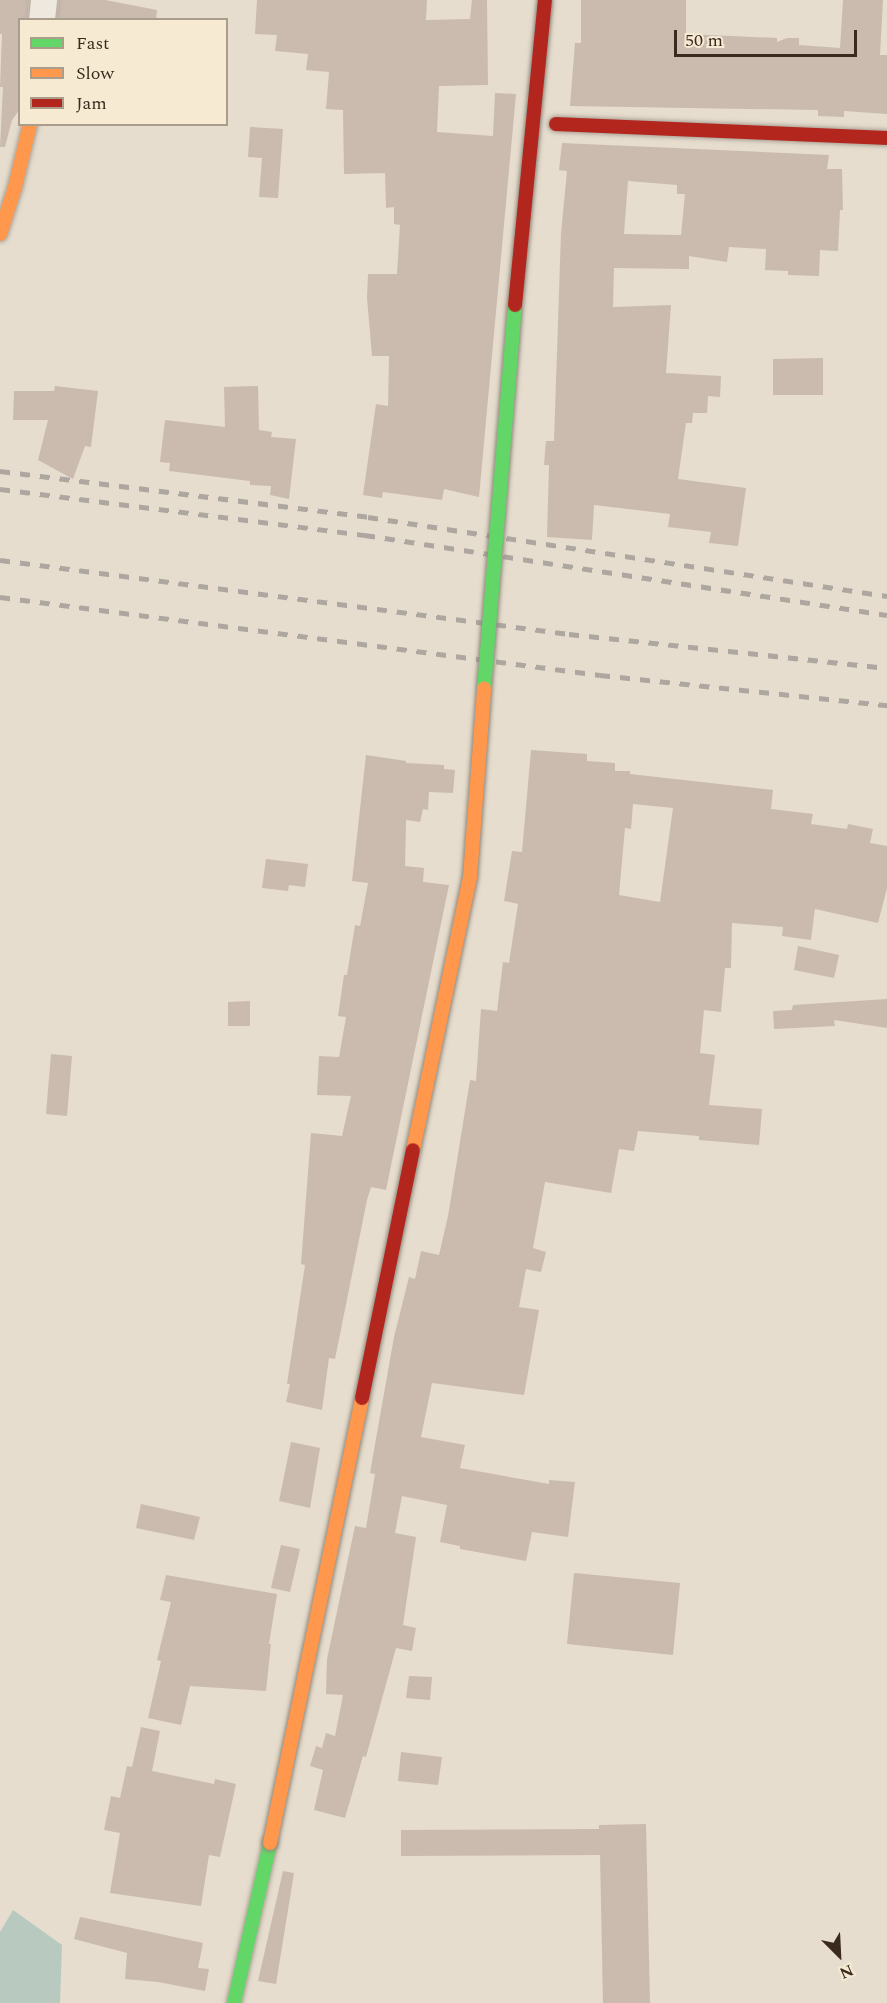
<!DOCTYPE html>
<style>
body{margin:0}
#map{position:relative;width:887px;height:2003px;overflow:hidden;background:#e6ddce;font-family:Spectral,serif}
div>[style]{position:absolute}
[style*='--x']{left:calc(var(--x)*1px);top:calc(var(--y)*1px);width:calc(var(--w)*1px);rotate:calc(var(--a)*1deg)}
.water>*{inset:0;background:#b8cabf}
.building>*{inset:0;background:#cabbae}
.roads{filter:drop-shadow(0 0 2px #aba296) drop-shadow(0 0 2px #aba296)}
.street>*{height:26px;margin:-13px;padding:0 13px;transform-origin:13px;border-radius:13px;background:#eee8df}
.fast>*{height:14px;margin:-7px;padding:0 7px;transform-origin:7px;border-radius:7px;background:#63d668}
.slow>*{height:14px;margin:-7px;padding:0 7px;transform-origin:7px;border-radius:7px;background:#ff974d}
.jam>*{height:14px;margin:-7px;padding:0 7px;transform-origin:7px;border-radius:7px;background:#b3261e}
.rail>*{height:4.5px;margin-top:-2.25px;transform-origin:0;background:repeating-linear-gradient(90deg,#ada79f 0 10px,transparent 0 20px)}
.bridges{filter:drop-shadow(0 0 2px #90887e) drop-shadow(0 0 2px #90887e)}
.fast-bridge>*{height:14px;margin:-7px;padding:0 7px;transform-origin:7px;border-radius:7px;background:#63d668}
.slow-bridge>*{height:14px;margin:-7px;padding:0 7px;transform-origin:7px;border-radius:7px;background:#ff974d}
.jam-bridge>*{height:14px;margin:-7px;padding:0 7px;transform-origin:7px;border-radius:7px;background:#b3261e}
span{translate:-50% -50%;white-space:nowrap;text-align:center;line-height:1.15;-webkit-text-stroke:4.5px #f7ead3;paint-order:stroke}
.legend{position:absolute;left:18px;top:18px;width:210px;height:108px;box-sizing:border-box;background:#f7ead3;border:2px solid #ab9d8b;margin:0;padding:8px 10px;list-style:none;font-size:18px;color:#3a2a1e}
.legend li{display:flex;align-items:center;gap:12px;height:30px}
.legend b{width:30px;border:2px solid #ab9d8b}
.north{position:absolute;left:809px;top:1925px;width:60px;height:60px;-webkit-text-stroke:4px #f7ead3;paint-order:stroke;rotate:156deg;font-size:16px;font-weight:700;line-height:24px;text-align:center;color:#3a2a1e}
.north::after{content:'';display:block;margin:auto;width:21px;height:27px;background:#3a2a1e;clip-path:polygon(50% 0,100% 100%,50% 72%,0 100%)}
.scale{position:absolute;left:674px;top:30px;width:183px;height:27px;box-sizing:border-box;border:3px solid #3a2a1e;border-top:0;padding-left:8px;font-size:18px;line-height:21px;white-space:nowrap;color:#3a2a1e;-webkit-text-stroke:4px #f7ead3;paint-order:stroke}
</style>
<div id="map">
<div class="water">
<div style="clip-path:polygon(13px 1910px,62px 1945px,60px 2003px,0 2003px,0 1932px)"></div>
</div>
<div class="building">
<div style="clip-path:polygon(0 0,29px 0,27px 20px,20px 20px,20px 109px,12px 120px,5px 147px,0 147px,3px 87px,0 87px,2px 34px,0 34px)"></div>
<div style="clip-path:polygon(59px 0,105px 0,157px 10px,156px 20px,57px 20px)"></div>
<div style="clip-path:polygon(257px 0,427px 0,426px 20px,470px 19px,472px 0,487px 0,488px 85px,439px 86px,437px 132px,493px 136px,495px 93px,516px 94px,479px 497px,444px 489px,442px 500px,383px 492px,382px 498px,363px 495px,376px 404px,388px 406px,389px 356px,372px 356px,367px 298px,368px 274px,397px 274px,400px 225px,394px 224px,394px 207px,386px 208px,385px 173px,344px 174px,343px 110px,326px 109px,329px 72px,306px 70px,308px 54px,275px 51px,277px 35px,255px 34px)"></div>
<div style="clip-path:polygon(581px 0,686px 0,686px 34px,777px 38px,777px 42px,787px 38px,799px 38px,799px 45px,840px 48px,843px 0,883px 0,880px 55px,887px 55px,887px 114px,844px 111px,844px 117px,818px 116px,818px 110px,570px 106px,575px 43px,581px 43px)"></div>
<div style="clip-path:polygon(250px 127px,283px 129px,278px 198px,259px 197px,262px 158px,248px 157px)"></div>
<div style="clip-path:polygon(evenodd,562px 143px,829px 155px,827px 169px,842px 169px,843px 210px,840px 210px,838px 251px,820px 250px,819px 276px,788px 275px,788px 271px,765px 270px,766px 249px,729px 247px,727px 262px,689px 256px,689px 269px,614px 268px,613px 307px,671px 305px,666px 373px,721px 376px,720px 397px,708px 396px,707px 413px,693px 413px,692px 423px,686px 423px,678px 479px,746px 488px,738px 546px,709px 543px,711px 532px,668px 527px,670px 514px,594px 505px,592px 540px,547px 537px,549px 465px,544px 465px,546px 441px,554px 441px,561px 233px,567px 171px,559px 170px,562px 143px,628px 181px,677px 185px,677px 194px,685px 194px,681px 235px,624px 234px,628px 181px)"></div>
<div style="clip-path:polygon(823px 358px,823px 395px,773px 395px,773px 359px)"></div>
<div style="clip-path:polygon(55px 386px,98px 391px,91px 447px,85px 446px,73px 479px,38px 460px,48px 420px,13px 420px,14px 391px,54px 391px)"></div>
<div style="clip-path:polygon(258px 386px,259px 430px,272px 432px,271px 437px,296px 439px,289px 499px,270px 495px,271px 486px,250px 485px,250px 481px,169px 471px,170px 463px,160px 462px,165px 420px,225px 427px,224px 387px)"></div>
<div style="clip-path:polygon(evenodd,531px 750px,587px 754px,587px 761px,615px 763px,615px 771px,630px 771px,630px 774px,773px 790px,771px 809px,813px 814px,811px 824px,847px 829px,848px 824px,873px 829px,870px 843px,887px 846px,887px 888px,878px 923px,815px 909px,811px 940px,782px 936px,783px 927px,732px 923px,731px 968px,725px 968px,721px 1012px,704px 1010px,700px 1053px,715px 1055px,709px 1105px,762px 1109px,759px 1145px,699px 1140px,699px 1136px,638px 1131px,634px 1151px,619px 1149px,611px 1193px,545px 1182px,533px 1248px,546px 1252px,541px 1272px,526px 1269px,519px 1307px,539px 1310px,524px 1395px,432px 1383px,421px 1437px,465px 1445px,460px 1468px,549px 1484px,549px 1480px,575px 1482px,568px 1537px,532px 1532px,526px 1561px,460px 1549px,460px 1546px,440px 1542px,447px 1505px,402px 1496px,395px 1533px,416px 1537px,403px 1625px,416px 1628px,412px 1651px,396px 1648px,366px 1757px,363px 1756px,345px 1818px,314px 1810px,323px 1770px,310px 1766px,316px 1746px,322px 1748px,326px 1733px,335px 1736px,343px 1695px,326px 1694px,327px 1659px,355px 1526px,366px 1528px,375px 1474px,370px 1473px,380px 1416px,394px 1337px,409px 1277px,415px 1279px,421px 1251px,439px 1255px,448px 1216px,470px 1080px,476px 1081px,481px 1009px,497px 1011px,503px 962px,509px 963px,518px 904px,504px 901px,512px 851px,522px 852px,531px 750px,633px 804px,673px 808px,660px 902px,619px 895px,625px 828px,631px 829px,633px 804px)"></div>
<div style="clip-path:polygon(366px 755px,406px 761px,406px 763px,444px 765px,444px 769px,455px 770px,453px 793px,429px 792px,428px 810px,423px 809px,420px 822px,406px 820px,405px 866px,424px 868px,423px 882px,449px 885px,386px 1190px,371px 1187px,367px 1200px,335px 1359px,329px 1358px,322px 1410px,286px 1402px,290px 1384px,287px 1384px,305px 1265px,301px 1264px,311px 1133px,342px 1136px,351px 1096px,317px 1095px,319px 1056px,339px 1057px,346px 1017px,338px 1016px,344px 975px,347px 975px,355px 925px,360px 926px,368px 883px,352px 881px)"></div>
<div style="clip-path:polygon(266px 859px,308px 864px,305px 887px,289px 885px,288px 891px,262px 888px)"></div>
<div style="clip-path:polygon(798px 946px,839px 955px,834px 978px,794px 970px)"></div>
<div style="clip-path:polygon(887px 999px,887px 1028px,834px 1020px,835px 1026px,774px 1029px,773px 1011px,792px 1010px,793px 1005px)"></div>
<div style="clip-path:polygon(250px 1001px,250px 1026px,228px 1026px,228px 1002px)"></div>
<div style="clip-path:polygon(51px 1054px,72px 1056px,67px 1116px,46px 1114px)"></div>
<div style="clip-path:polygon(291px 1442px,320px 1448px,310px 1508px,279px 1501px)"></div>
<div style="clip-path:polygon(141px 1504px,200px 1517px,194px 1540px,136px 1528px)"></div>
<div style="clip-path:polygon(281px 1545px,300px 1549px,290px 1592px,271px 1588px)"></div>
<div style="clip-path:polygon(574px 1573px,680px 1583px,673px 1655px,567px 1644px)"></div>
<div style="clip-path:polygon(166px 1575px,277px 1594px,269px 1644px,271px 1644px,266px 1691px,190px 1686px,181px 1725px,148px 1718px,161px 1661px,157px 1660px,171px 1602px,160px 1600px)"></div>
<div style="clip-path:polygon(409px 1676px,432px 1677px,430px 1700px,406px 1698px)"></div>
<div style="clip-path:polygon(141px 1727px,160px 1731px,152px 1771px,214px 1784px,215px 1779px,236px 1784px,220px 1857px,209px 1855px,201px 1906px,110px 1893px,120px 1833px,104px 1830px,111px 1796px,120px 1798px,127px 1766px,132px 1767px)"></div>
<div style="clip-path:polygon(401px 1752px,442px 1757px,438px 1785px,398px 1781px)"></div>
<div style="clip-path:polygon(646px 1824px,650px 2003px,603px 2003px,600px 1855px,401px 1856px,401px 1830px,599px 1829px,599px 1825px)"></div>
<div style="clip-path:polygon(283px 1871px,294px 1873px,276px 1984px,258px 1981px)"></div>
<div style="clip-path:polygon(80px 1917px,203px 1943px,198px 1968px,209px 1969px,205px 1991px,158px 1982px,125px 1979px,127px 1953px,74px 1939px)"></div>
</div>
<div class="roads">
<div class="street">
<div style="--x:42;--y:20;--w:20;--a:-84"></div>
</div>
<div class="fast">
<div style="--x:234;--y:2003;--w:164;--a:-77.3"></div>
</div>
<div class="slow">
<div style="--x:0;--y:234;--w:49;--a:-72.3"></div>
<div style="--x:15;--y:187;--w:65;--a:-76.6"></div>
</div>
<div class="jam">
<div style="--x:556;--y:124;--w:331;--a:2.4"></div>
</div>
</div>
<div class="rail">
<div style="--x:0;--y:471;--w:371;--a:7.1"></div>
<div style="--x:368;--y:517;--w:525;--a:8.65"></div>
<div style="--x:0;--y:489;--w:368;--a:7.2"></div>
<div style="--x:365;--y:535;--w:528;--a:8.71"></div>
<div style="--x:0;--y:560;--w:574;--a:7.41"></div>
<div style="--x:569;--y:634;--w:320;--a:6.1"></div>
<div style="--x:0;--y:597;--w:605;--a:7.41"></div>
<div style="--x:600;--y:675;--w:289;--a:6"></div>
</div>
<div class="bridges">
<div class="fast-bridge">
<div style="--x:484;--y:689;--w:385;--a:-85.4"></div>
</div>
<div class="slow-bridge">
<div style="--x:413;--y:1150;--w:279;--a:-78.2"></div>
<div style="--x:470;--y:877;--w:189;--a:-85.7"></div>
<div style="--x:270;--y:1843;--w:454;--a:-78.3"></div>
</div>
<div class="jam-bridge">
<div style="--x:515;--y:305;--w:306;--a:-84.4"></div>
<div style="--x:362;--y:1398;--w:253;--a:-78.4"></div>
</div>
</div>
<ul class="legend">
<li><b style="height:8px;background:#63d668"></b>Fast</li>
<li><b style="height:8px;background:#ff974d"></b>Slow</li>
<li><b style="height:8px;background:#b3261e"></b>Jam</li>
</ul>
<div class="north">N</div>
<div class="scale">50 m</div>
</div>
